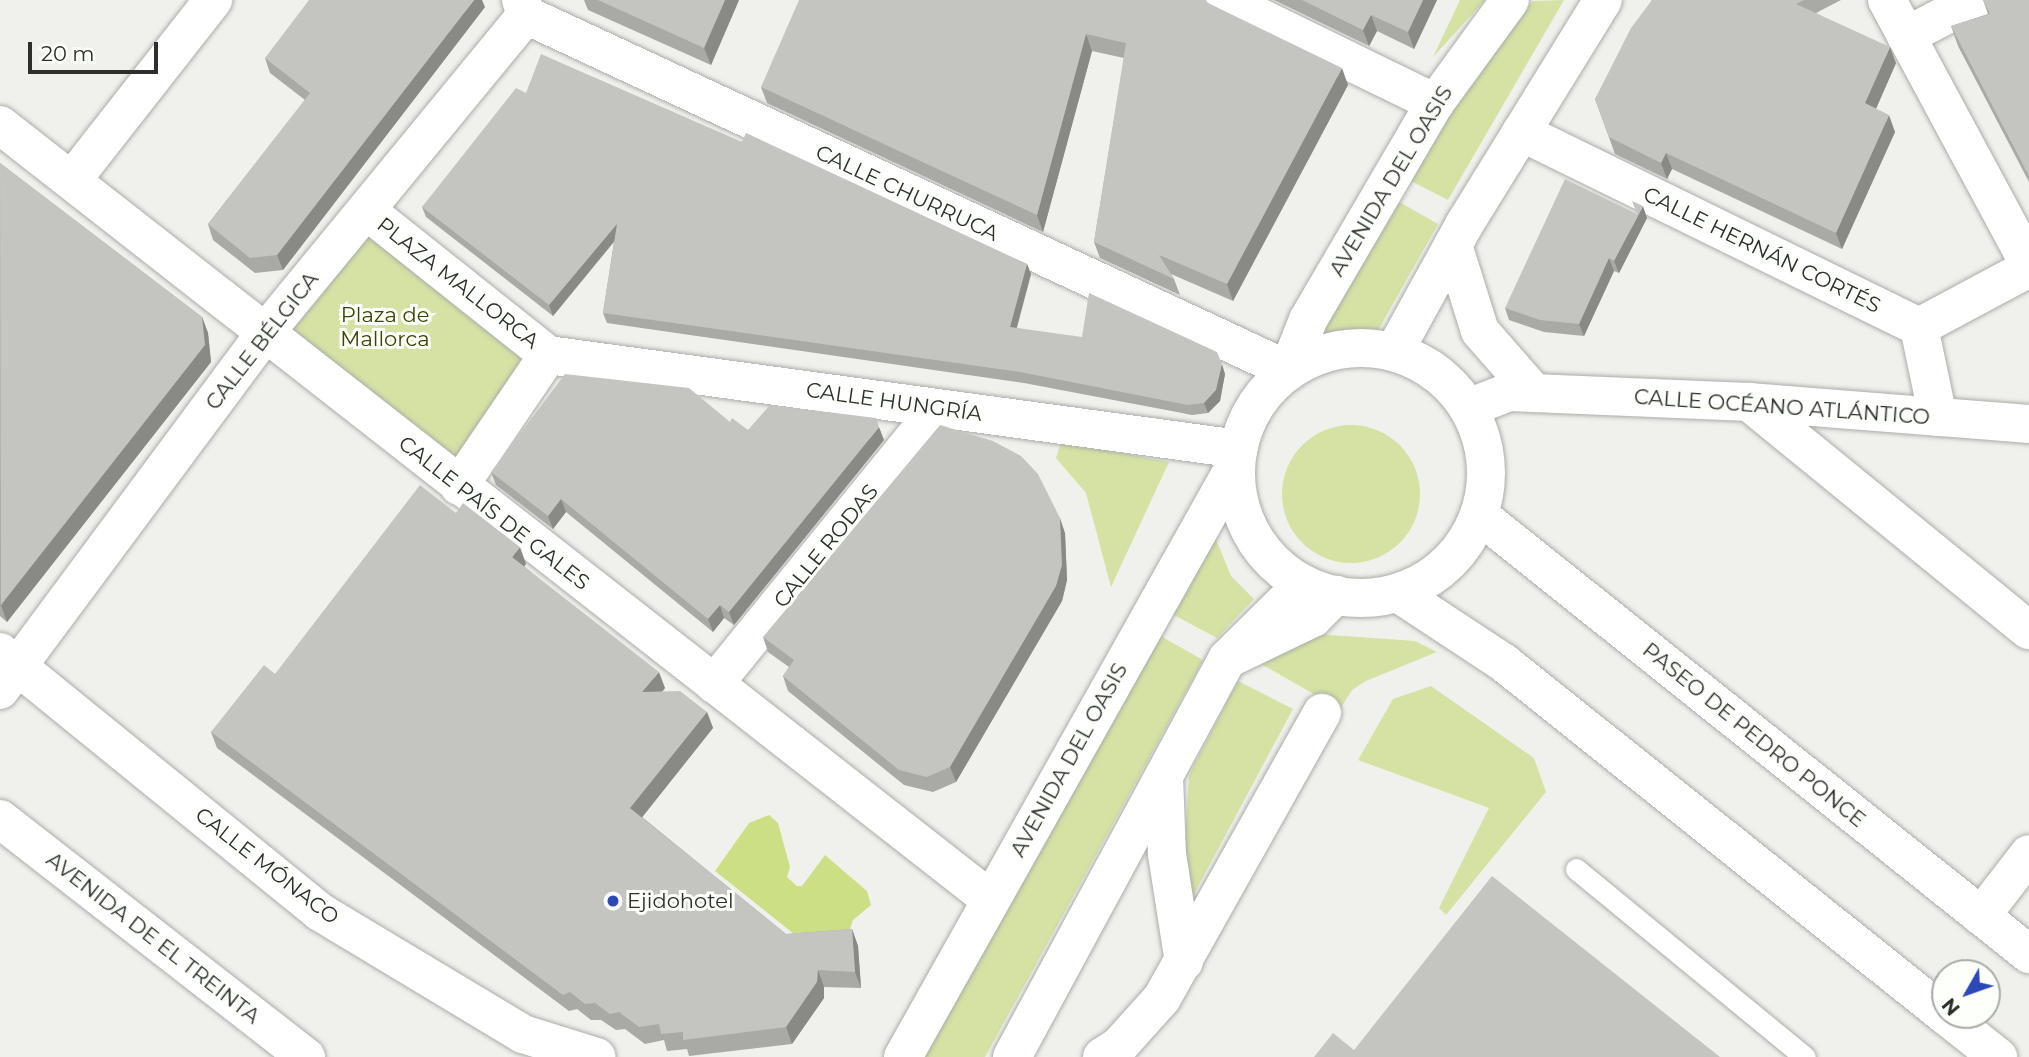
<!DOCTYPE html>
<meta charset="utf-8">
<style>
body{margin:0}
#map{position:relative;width:2029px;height:1057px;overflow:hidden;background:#f0f1ed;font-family:Montserrat,sans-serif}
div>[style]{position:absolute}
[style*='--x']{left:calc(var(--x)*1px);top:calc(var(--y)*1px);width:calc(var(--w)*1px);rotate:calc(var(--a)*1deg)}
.green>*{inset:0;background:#d5e2a4}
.round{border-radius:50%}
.water>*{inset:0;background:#cddf85}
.roads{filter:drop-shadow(0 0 2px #abaca8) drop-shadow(0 0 2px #abaca8)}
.lane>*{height:21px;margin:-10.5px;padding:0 10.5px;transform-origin:10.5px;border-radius:10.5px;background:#fff}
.street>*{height:38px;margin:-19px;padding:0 19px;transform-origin:19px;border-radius:19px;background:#fff}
.secondary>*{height:38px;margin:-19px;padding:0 19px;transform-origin:19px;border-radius:19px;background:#fff}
.secondary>.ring{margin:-19px;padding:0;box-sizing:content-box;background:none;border:38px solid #fff;border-radius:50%}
.primary>*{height:38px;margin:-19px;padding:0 19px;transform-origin:19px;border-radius:19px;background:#fff}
.wall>*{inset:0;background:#a9a9a5}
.shaded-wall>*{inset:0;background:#898a86}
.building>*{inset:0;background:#c4c5c0}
.dots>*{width:19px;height:19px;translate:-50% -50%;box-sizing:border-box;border:4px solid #fdfffa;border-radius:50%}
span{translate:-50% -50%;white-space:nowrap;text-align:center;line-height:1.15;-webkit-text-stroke:6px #fdfffa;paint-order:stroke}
.street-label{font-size:21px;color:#2e2e2d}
.park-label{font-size:21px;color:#3b4500}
.poi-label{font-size:21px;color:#2e2e2d}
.left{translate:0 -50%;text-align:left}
.north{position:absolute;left:1931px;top:959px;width:70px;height:70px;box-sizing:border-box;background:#fdfffa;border:2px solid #aaaba8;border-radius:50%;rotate:230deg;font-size:19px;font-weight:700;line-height:28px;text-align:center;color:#2e2e2d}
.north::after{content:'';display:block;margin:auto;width:24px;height:32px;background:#2c47b7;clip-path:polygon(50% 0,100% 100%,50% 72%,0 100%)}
.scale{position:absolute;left:28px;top:42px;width:130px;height:32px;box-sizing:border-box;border:4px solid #2e2e2d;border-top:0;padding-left:9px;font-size:21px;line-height:24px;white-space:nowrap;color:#2e2e2d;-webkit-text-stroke:5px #fdfffa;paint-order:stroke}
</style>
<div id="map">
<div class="green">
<div style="clip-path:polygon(1460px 0,1485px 0,1433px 57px)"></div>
<div style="clip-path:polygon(1564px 0,1448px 200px,1409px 180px,1475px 73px,1533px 1px)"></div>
<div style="clip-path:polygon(1396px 200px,1438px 224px,1372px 341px,1345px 338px,1316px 345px)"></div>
<div style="clip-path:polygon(367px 211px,548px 355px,459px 486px,264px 334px)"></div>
<div class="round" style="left:1282px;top:425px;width:138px;height:138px"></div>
<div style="clip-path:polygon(1061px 442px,1169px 462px,1111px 587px,1086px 493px,1056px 458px)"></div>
<div style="clip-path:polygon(1215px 537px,1231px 576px,1254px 599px,1217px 638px,1172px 614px)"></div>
<div style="clip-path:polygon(1157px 634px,1203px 660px,985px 1057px,924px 1057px)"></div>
<div style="clip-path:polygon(1316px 634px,1415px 641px,1437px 652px,1366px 681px,1352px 690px,1340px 709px,1256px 661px)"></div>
<div style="clip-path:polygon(1238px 681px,1293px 709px,1188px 905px,1182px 889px,1189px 775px)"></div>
<div style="clip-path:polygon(1431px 686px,1534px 758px,1546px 792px,1446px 915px,1439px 908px,1489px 808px,1358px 760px,1393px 699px)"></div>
</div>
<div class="water">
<div style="clip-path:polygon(769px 815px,778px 823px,790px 867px,787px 877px,797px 886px,802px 886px,825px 855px,867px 891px,871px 905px,853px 920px,849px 932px,813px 949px,715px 871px,749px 823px)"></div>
</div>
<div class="roads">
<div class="lane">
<div style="--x:1576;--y:869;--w:296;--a:39.4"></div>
</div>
<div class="street">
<div style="--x:1224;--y:0;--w:235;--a:26"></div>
<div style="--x:1887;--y:0;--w:300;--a:61.7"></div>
<div style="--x:1906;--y:36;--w:78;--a:-27.6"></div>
<div style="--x:1521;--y:132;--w:443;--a:26.1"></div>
<div style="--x:1919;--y:327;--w:92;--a:78.1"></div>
<div style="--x:72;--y:180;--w:229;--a:-51.9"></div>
<div style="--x:367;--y:211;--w:231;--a:38.5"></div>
<div style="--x:1453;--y:245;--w:90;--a:72.6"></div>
<div style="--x:1480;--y:331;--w:82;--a:48.9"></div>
<div style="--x:1919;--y:327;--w:125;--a:-28.2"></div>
<div style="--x:548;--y:355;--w:697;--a:7.75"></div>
<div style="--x:1749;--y:402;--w:361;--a:39.2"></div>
<div style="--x:459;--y:486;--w:158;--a:-55.8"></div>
<div style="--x:0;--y:652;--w:412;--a:39.1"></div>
<div style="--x:320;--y:912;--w:237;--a:31"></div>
<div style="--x:523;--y:1034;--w:77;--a:17.3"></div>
<div style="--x:1232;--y:657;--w:90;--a:-25.7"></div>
<div style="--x:1313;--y:618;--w:33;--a:-45"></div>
<div style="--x:714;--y:684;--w:355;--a:-50.9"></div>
<div style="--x:1164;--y:777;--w:77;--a:87.8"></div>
<div style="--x:1167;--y:854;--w:109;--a:81.1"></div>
<div style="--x:1981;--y:916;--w:78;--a:-52.3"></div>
<div style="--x:1102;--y:1057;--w:20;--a:-33"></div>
<div style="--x:1119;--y:1046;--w:64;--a:-48.1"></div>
<div style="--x:1162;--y:998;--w:327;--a:-60.7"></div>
</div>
<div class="secondary">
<div style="--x:526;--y:15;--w:841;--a:24.98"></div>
<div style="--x:0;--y:125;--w:1257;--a:38.02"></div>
<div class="ring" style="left:1236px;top:348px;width:212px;height:212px"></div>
<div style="--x:1394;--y:352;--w:145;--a:-61.1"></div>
<div style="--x:1464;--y:225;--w:264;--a:-58.3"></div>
<div style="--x:1288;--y:370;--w:54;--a:-68.2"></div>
<div style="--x:1308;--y:320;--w:251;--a:-59.7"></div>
<div style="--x:1435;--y:103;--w:127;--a:-53.9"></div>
<div style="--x:1468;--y:408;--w:44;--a:-21.3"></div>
<div style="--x:1509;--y:392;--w:240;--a:2.4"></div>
<div style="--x:1749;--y:402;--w:281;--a:4.5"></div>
<div style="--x:1479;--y:515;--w:704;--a:38.6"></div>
<div style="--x:1398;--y:593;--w:127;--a:33.4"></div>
<div style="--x:1504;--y:663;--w:564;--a:38.6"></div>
<div style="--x:0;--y:690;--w:443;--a:-53.4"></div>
<div style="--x:264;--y:334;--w:413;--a:-50.6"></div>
<div style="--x:526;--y:15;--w:16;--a:-108"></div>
<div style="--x:1945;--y:1015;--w:68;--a:38.4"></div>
<div style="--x:903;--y:1057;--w:680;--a:-60.68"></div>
<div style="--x:1012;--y:1057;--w:452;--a:-61.6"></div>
<div style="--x:1227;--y:659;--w:107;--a:-44.6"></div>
</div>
<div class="primary">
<div style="--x:0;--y:819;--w:388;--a:37.9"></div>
</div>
</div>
<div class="wall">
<div style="clip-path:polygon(584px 0,739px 0,711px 65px,588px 10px)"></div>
<div style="clip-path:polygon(1274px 0,1437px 0,1414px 49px,1377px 31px,1369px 46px)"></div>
<div style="clip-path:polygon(1652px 0,1841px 0,1816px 13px,1896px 63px,1876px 109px,1895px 132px,1842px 249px,1672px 169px,1667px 179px,1615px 154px,1595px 99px)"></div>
<div style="clip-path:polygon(1983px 0,2029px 0,2029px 182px,1958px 46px,1951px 26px,1988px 14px)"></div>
<div style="clip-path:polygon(1208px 3px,1348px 85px,1233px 301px,1171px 274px,1174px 279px,1180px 295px,1100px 258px,1094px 242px,1124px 58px,1092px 51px,1043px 232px,767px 103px,761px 87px)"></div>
<div style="clip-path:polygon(485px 7px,283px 270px,255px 273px,213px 240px,208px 224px,305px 100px,270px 73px,265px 58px)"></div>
<div style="clip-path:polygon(526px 93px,742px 142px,1027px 264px,1031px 274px,1017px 328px,1225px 374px,1220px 401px,1208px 413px,1192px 415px,1024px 383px,607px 323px,603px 313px,614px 242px,553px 316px,426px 217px,422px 207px)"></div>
<div style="clip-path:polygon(0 163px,202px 317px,208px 333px,211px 362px,7px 622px,0 616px)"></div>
<div style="clip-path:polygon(1647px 218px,1619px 273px,1614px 271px,1584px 336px,1544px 332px,1509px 320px,1505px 308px)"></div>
<div style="clip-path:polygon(730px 422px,748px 430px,884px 440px,734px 625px,724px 618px,713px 632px,566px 512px,553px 529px,496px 485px,491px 472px)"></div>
<div style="clip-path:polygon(1065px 533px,1067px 580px,1062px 601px,956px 782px,933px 792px,904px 785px,788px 691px,783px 676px,789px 667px,768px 652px,763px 637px)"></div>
<div style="clip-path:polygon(526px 564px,524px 566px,665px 688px,662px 692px,707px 712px,713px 728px,642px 817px,786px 934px,852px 929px,858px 946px,861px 988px,824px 987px,824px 998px,792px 1044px,689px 1056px,687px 1049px,667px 1051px,664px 1040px,645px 1044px,625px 1029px,616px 1030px,601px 1020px,591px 1020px,577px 1009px,569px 1011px,217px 748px,211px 732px,275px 674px)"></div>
</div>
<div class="shaded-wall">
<div style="clip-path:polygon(474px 0,482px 0,485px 7px,283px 270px,277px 255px)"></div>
<div style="clip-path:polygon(725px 0,739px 0,711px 65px,704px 48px)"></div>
<div style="clip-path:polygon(1423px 0,1437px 0,1414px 49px,1408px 32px)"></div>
<div style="clip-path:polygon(1371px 15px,1377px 31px,1369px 46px,1363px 30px)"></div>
<div style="clip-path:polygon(1086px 34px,1092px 51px,1043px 232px,1037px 215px)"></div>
<div style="clip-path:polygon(1890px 47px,1896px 63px,1871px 120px,1865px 103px)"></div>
<div style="clip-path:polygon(1342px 68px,1348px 85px,1233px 301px,1227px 284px)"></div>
<div style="clip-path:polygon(1889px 115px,1895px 132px,1842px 249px,1836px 233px)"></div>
<div style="clip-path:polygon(1666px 153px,1672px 169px,1667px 179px,1661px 163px)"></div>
<div style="clip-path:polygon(1643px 206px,1647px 218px,1619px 273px,1614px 261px)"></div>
<div style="clip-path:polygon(617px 224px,620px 234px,553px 316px,549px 305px)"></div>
<div style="clip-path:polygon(1609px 258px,1614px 271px,1584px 336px,1579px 324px)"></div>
<div style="clip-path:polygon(1027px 264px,1031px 274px,1014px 337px,1010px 327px)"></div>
<div style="clip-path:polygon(202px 317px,208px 333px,211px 362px,7px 622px,1px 605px)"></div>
<div style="clip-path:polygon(1222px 364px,1225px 374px,1220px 401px,1208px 413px,1204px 403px)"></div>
<div style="clip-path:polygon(879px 427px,884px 440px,734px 625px,729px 612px)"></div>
<div style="clip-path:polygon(561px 499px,566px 512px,553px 529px,548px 516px)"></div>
<div style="clip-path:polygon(1060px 518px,1065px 533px,1067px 580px,1062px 601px,956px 782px,950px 767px)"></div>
<div style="clip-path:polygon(520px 547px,526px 564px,518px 574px,512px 557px)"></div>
<div style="clip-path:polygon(720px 605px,724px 618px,713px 632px,708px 619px)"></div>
<div style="clip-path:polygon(659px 672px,665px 688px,648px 709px,642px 692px)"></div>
<div style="clip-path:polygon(707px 712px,713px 728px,636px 825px,630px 808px)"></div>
<div style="clip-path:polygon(852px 929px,858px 946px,861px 988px,855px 972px)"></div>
<div style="clip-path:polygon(818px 970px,824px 987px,824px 998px,792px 1044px,786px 1027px)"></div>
</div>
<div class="building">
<div style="clip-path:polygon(309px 0,474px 0,277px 255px,250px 258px,208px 224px,310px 93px,265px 58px)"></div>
<div style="clip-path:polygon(598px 0,725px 0,704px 48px)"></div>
<div style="clip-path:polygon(799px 0,1206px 0,1208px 3px,1342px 68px,1227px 284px,1159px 255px,1174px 279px,1094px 242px,1126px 43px,1086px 34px,1037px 215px,761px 87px)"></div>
<div style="clip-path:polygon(1302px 0,1423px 0,1408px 32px,1371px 15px,1363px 30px)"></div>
<div style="clip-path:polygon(1652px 0,1804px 0,1796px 4px,1890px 47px,1865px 103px,1889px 115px,1836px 233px,1666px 153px,1661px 163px,1609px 137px,1595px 99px,1631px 28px)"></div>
<div style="clip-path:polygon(1983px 0,2029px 0,2029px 176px,1951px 26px,1990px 14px)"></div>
<div style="clip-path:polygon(541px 54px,742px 142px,746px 133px,1027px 264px,1010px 327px,1082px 337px,1089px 293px,1217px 352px,1222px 364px,1216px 390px,1204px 403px,1188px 405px,1020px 372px,603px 313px,617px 224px,549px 305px,422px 207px,516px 88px,526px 93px)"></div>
<div style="clip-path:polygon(0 163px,202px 317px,205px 345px,1px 605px)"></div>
<div style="clip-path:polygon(1565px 179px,1637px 214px,1632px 201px,1643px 206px,1614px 261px,1609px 258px,1579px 324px,1540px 320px,1505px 308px)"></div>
<div style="clip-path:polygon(565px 374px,689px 388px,730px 422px,732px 418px,748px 430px,770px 405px,876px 418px,879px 427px,729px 612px,720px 605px,708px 619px,561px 499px,548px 516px,491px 472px)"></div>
<div style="clip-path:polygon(940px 425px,993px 441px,1021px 456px,1038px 474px,1060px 518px,1062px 565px,1056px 586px,950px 767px,927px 777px,899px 770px,783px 676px,794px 660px,763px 637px)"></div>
<div style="clip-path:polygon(420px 485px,456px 513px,463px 503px,520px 547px,512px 557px,659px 672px,642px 692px,680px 691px,707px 712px,630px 808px,786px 934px,852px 929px,855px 972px,818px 970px,817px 982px,786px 1027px,683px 1040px,683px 1032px,661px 1034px,659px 1024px,639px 1027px,619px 1012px,610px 1014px,595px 1003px,585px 1004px,570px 992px,563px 995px,211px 732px,264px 665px,275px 674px)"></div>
<div style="clip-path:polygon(1492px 876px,1720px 1057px,1314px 1057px,1333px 1033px,1354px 1050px)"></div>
</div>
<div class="dots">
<div style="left:613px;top:901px;background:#2c47b7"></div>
</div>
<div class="street-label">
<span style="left:1391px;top:181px;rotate:-59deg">AVENIDA DEL OASIS</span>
<span style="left:907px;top:193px;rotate:25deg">CALLE CHURRUCA</span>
<span style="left:1762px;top:250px;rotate:26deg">CALLE HERNÁN CORTÉS</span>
<span style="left:458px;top:283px;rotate:38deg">PLAZA MALLORCA</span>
<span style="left:262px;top:341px;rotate:-52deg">CALLE BÉLGICA</span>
<span style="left:894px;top:402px;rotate:8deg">CALLE HUNGRÍA</span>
<span style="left:1782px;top:407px;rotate:4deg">CALLE OCÉANO ATLÁNTICO</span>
<span style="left:494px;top:513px;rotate:38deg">CALLE PAÍS DE GALES</span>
<span style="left:826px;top:546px;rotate:-51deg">CALLE RODAS</span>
<span style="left:1754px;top:735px;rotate:39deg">PASEO DE PEDRO PONCE</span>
<span style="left:1069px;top:760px;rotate:-61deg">AVENIDA DEL OASIS</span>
<span style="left:267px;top:866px;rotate:38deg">CALLE MÓNACO</span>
<span style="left:153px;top:938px;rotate:38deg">AVENIDA DE EL TREINTA</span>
</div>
<div class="park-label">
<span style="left:385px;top:327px">Plaza de<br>Mallorca</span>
</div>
<div class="poi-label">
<span class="left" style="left:627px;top:901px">Ejidohotel</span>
</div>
<div class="north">N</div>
<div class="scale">20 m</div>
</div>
